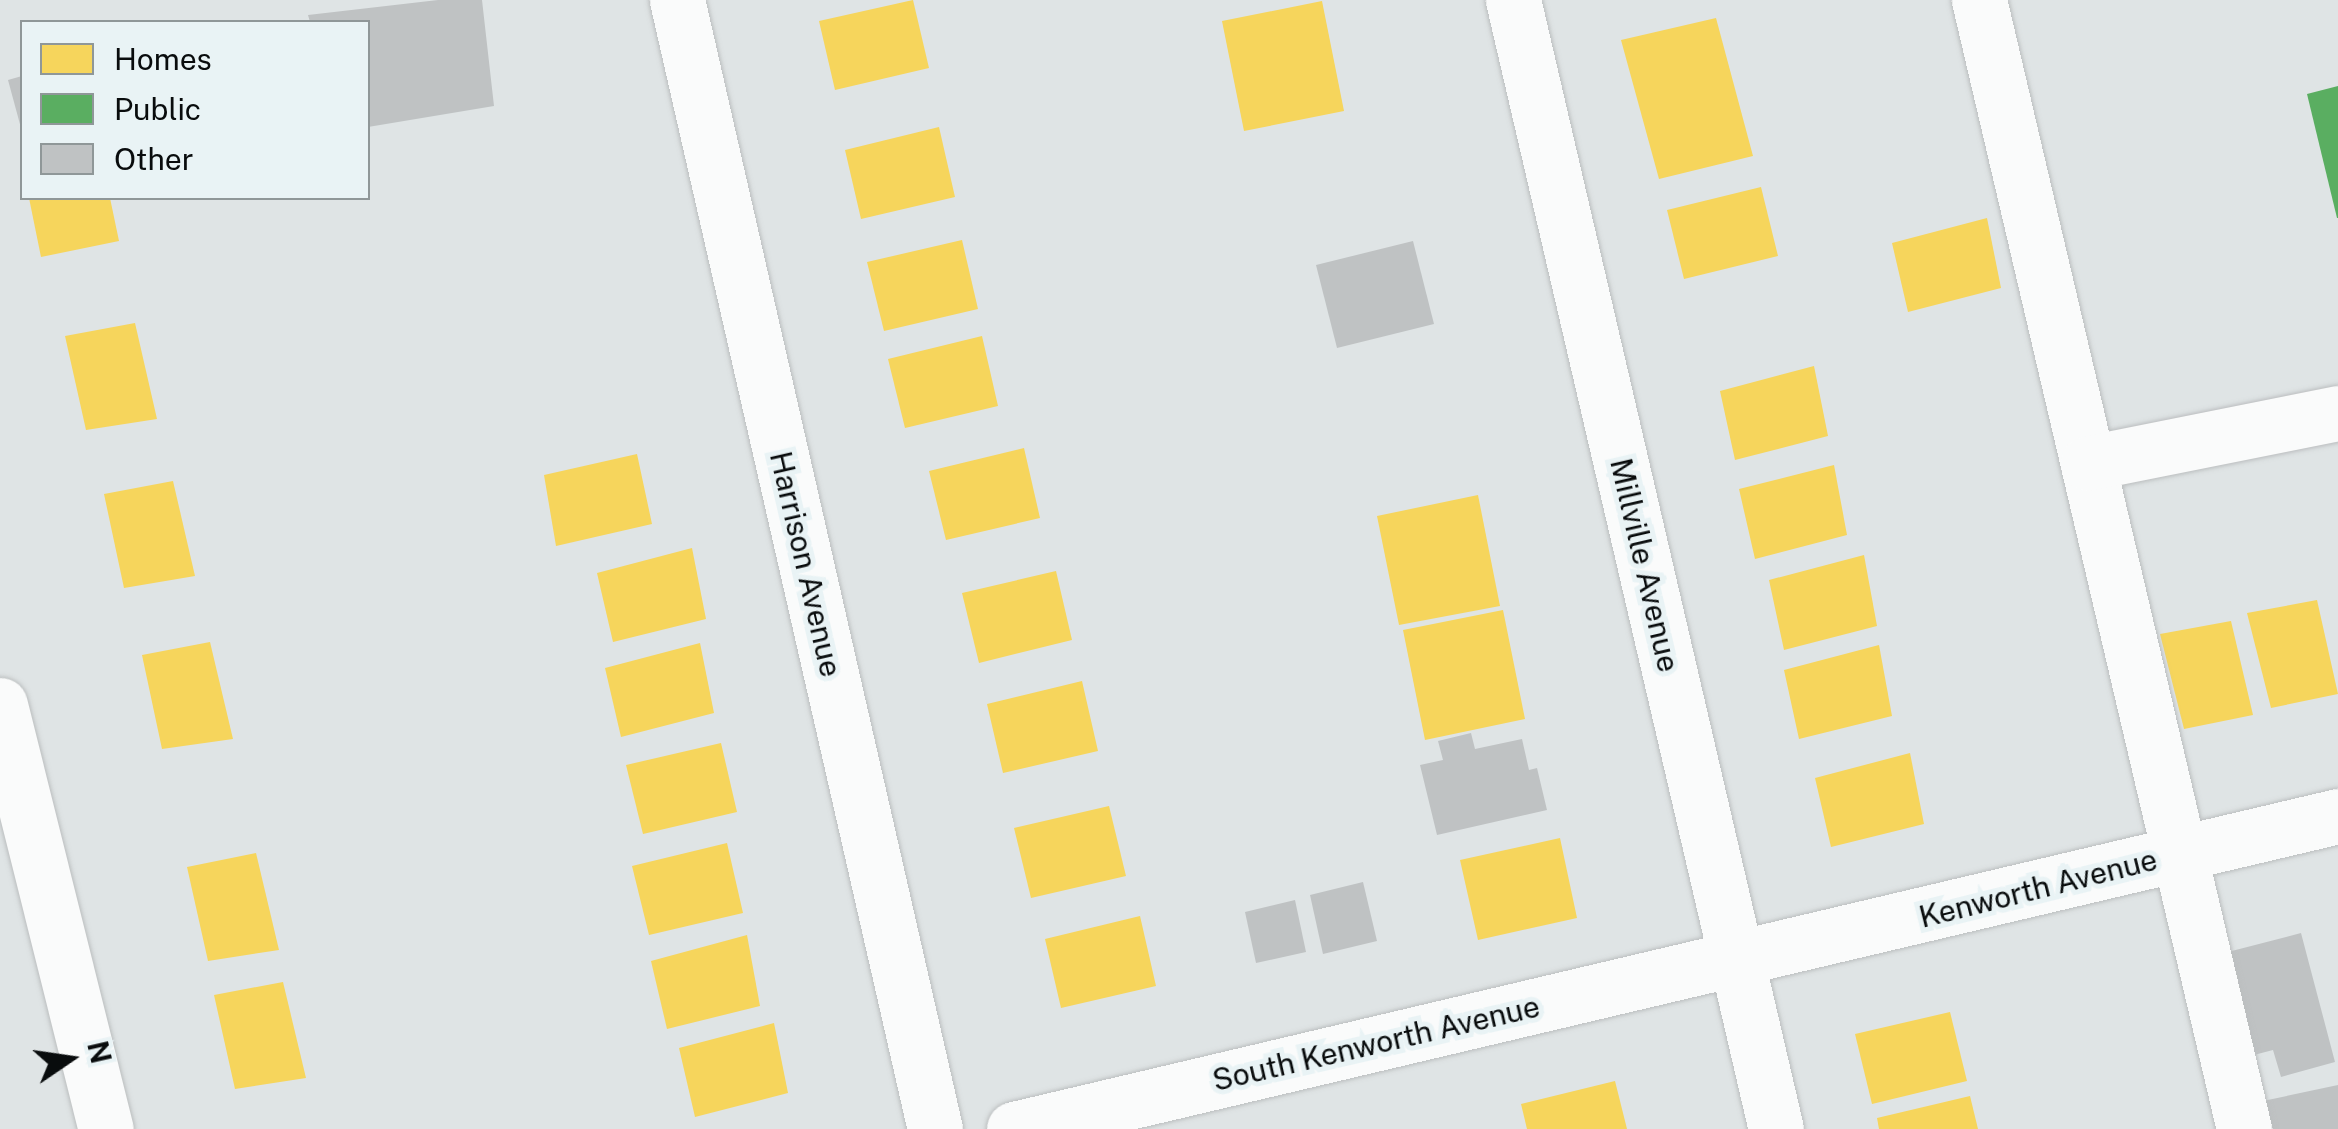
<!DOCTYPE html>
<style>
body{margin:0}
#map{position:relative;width:2338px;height:1129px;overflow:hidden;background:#dfe4e5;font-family:"Public Sans",sans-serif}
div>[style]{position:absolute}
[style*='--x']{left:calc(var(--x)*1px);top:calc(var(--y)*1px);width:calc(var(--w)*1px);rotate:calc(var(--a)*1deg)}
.homes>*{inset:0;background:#f6d55c}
.public>*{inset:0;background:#5aae61}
.building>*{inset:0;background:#bfc2c3}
.roads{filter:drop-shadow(0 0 2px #bbbebf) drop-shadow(0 0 2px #bbbebf)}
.minor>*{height:55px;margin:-27.5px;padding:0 27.5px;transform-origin:27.5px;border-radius:27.5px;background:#fafbfb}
.major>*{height:55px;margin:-27.5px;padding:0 27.5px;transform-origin:27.5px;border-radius:27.5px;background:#fafbfb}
span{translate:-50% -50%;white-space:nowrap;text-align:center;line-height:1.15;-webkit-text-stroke:10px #e9f3f5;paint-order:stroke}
.street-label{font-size:30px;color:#090c0d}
.legend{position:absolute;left:20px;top:20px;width:350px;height:180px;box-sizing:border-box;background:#e9f3f5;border:2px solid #8f9798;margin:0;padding:12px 18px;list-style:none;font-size:30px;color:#090c0d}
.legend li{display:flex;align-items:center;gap:20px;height:50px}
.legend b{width:50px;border:2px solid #8f9798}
.north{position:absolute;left:20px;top:1009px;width:100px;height:100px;-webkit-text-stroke:8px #e9f3f5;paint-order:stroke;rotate:77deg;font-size:28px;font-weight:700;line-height:40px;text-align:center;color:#090c0d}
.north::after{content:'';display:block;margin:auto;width:35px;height:45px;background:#090c0d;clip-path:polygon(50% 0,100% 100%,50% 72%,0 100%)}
</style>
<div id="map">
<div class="homes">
<div style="clip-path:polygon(913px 0,929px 68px,835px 90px,819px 21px)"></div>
<div style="clip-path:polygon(1322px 1px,1344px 111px,1244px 131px,1222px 21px)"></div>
<div style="clip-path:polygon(1716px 18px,1753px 156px,1659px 179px,1621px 40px)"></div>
<div style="clip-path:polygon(939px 127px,955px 197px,861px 219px,845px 150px)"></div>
<div style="clip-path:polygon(1761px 187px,1778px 256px,1684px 279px,1667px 210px)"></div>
<div style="clip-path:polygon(29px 198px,110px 198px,119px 241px,41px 257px)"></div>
<div style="clip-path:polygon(1987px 218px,2001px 288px,1908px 312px,1892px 243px)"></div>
<div style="clip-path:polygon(962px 240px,978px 309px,884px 331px,867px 262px)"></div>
<div style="clip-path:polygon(135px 323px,157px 419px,86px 430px,65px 336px)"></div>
<div style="clip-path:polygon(982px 336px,998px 406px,905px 428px,888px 359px)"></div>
<div style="clip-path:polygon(1814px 366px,1828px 436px,1735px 460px,1720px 391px)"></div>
<div style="clip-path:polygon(1024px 448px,1040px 518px,946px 540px,929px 471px)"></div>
<div style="clip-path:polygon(637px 454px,652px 524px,556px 546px,544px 475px)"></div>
<div style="clip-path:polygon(1834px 465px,1847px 535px,1755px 559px,1739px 489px)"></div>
<div style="clip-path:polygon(173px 481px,195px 576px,124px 588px,104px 494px)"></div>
<div style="clip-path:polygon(1478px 495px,1500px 606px,1399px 625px,1377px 516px)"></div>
<div style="clip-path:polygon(692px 548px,706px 619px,613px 642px,597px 573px)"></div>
<div style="clip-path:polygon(1864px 555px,1877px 626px,1784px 650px,1769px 580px)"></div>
<div style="clip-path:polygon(1056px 571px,1072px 640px,979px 663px,962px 593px)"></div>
<div style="clip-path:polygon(2317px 600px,2338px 694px,2271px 708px,2247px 613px)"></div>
<div style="clip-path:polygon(1503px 610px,1525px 719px,1425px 740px,1403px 630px)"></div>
<div style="clip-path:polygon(2231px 621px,2253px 715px,2184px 729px,2160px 634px)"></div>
<div style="clip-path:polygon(210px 642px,233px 739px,162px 749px,142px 655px)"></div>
<div style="clip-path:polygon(700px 643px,714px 713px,621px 737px,605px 668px)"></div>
<div style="clip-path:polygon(1879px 645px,1892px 716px,1799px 739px,1784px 670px)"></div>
<div style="clip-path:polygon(1082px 681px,1098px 751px,1003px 773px,987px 704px)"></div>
<div style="clip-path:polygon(721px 743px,737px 812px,643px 834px,626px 765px)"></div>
<div style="clip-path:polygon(1910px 753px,1924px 824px,1831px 847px,1815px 778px)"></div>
<div style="clip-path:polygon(1109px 806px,1126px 876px,1031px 898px,1014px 828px)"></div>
<div style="clip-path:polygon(1560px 838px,1577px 918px,1478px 940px,1460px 860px)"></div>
<div style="clip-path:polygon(727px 843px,743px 913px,649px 935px,632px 866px)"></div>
<div style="clip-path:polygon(256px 853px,279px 950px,208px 961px,187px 867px)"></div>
<div style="clip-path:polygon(1140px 916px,1156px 986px,1061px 1008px,1045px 939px)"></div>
<div style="clip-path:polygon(747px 935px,760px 1006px,667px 1029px,651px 961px)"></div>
<div style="clip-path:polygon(283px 982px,306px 1078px,235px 1089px,214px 995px)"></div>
<div style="clip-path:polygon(1950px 1012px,1967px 1081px,1872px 1104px,1855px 1034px)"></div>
<div style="clip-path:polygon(774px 1023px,788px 1093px,695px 1117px,679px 1048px)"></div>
<div style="clip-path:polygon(1615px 1081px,1627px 1129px,1527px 1129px,1521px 1104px)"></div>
<div style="clip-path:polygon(1970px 1096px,1978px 1129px,1879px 1129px,1877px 1118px)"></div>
</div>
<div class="public">
<div style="clip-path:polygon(2338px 86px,2338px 218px,2337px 218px,2307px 94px)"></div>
</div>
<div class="building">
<div style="clip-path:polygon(438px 0,482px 0,494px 106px,368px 127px,368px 22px,310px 22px,308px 15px)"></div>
<div style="clip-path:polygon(22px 76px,22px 128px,21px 128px,8px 80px)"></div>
<div style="clip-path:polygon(1413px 241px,1434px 324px,1337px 348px,1316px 265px)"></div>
<div style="clip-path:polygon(1471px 733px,1475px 749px,1522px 739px,1529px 770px,1537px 768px,1547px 810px,1437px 835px,1420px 765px,1443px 760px,1438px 741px)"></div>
<div style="clip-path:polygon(1363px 882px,1377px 941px,1323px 954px,1310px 895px)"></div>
<div style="clip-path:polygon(1295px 900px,1306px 952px,1256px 963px,1245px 912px)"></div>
<div style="clip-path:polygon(2301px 933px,2335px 1062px,2281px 1077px,2273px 1050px,2250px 1056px,2224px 953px)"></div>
<div style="clip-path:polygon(2338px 1085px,2338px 1129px,2268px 1129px,2263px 1101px)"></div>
</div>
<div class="roads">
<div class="minor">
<div style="--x:677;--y:0;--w:1158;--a:77.13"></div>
<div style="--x:1979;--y:0;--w:1160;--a:76.79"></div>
<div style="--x:2088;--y:463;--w:255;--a:-11.3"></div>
<div style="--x:0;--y:705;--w:437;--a:76"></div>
<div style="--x:1014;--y:1129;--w:1360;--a:-13.3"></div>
</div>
<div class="major">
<div style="--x:1513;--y:0;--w:1159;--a:76.89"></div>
</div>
</div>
<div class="street-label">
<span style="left:806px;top:564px;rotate:77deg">Harrison Avenue</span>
<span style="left:1645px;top:565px;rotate:77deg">Millville Avenue</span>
<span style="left:2038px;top:888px;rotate:-14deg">Kenworth Avenue</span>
<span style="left:1376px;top:1043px;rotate:-13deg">South Kenworth Avenue</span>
</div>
<ul class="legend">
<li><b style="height:28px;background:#f6d55c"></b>Homes</li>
<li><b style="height:28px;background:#5aae61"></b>Public</li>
<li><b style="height:28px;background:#bfc2c3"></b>Other</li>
</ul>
<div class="north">N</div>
</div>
